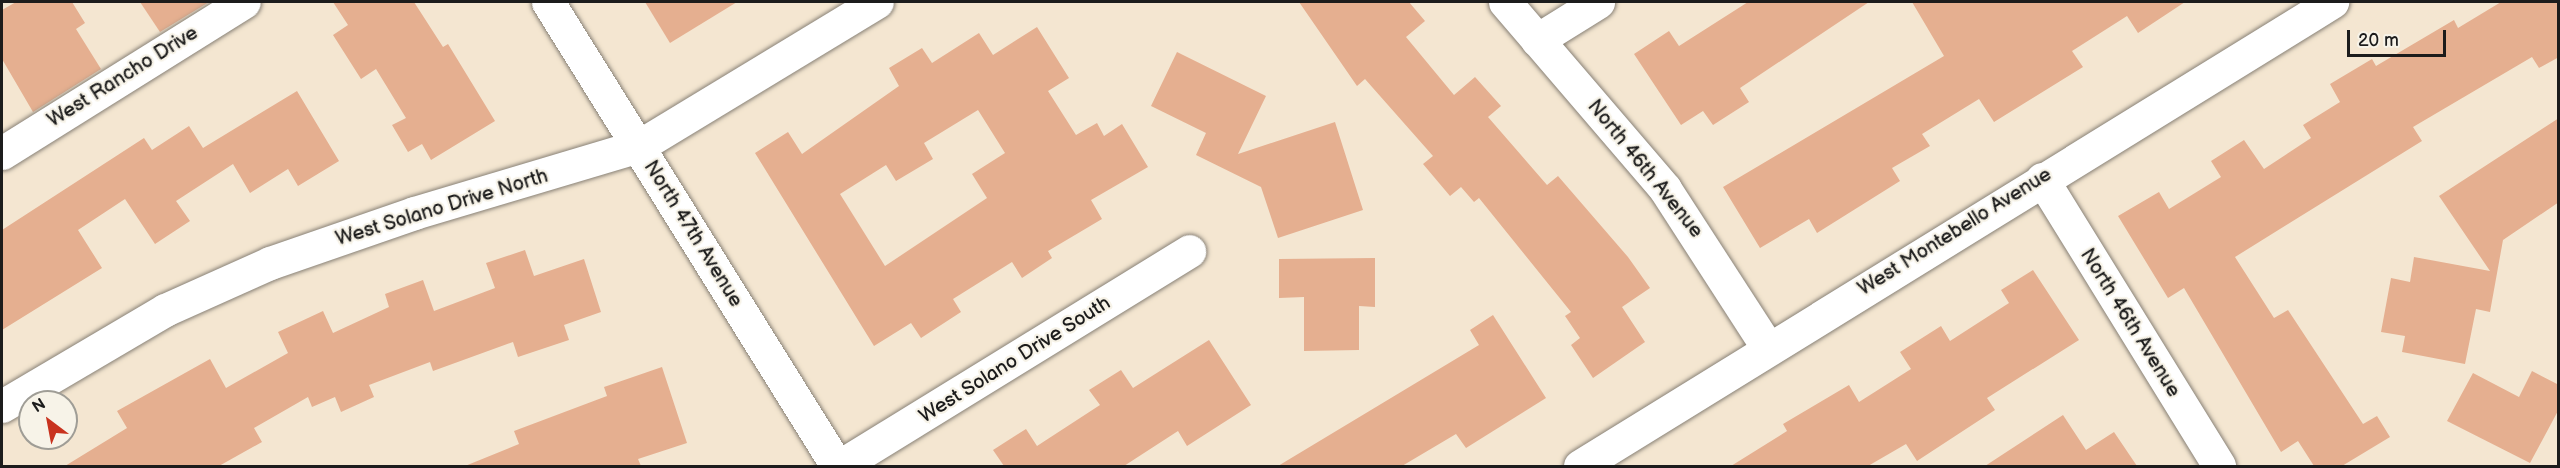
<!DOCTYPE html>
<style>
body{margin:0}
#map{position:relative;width:2560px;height:468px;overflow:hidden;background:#f4e6d1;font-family:"Balsamiq Sans",sans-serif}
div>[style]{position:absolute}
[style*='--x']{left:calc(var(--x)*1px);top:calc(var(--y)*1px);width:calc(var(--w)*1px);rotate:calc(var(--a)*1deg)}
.building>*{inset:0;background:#e5af90}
.roads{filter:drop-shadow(0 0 2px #888176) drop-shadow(0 0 2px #888176)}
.minor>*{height:33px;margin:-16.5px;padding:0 16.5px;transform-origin:16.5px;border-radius:16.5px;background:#fff}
span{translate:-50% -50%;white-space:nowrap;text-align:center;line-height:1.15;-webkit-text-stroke:4.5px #f7f3e8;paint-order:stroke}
.street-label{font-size:20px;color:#1c1c1c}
.frame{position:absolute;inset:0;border:3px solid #1c1c1c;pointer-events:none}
.north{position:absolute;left:18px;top:390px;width:60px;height:60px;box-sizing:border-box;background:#f7f3e8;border:2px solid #9f9d96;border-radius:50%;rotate:328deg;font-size:16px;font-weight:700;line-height:24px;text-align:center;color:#1c1c1c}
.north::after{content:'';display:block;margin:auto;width:21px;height:27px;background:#c8321e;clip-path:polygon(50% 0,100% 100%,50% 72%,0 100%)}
.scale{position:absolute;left:2347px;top:30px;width:99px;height:27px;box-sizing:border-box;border:3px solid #1c1c1c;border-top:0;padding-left:8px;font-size:18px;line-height:21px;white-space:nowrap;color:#1c1c1c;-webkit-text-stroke:4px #f7f3e8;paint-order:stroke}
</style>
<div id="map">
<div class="building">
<div style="clip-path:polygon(16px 2px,72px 2px,85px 23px,76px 29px,101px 69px,33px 112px,2px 59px,2px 10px)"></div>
<div style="clip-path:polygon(140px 2px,209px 2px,160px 32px)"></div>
<div style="clip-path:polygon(333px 2px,414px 2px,443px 47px,448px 44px,495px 121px,431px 160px,422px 144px,408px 152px,392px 125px,406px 118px,376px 69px,361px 79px,333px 35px,348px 25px)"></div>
<div style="clip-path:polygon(645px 2px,737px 2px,670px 43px)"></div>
<div style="clip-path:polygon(1299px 2px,1409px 2px,1425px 21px,1406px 37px,1454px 95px,1475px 77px,1501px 106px,1488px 117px,1547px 185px,1558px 176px,1628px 257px,1650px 288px,1622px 307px,1645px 342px,1593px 378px,1571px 345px,1580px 338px,1565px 316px,1571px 312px,1479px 198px,1474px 202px,1461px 187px,1450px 196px,1423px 164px,1433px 156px,1365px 79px,1357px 86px)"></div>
<div style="clip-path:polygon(1748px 2px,1869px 2px,1740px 88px,1749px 102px,1713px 125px,1703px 111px,1681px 125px,1634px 54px,1669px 31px,1679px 46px)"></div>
<div style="clip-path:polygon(1912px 2px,2185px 2px,2138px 33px,2127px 16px,2072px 51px,2083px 67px,1994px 122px,1979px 99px,1922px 134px,1930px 146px,1892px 168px,1900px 181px,1817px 233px,1809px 219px,1760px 248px,1723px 187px,1944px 56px)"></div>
<div style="clip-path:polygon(2501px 2px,2559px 2px,2559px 57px,2539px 68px,2532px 57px,2413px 127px,2422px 141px,2235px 257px,2274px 318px,2288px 310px,2363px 424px,2377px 416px,2390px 437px,2342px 466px,2314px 466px,2298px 441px,2281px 452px,2184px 288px,2168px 298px,2118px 216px,2159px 192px,2169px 209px,2221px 177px,2211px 161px,2244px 140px,2264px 169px,2311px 138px,2303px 125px,2340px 102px,2330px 84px,2372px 59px,2376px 66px,2454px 20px,2458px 28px)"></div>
<div style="clip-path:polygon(evenodd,1037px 27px,1069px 78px,1048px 91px,1076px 135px,1097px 123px,1104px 136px,1122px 124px,1148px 167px,1091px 200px,1102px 219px,1048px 251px,1052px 258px,1022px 278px,1012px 262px,953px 299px,961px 312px,921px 338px,911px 323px,874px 346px,755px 153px,788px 132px,802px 154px,899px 86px,889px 68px,922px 48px,932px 63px,979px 33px,993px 55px,1037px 27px,978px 110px,1005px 153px,972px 174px,987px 198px,885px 266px,840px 194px,886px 165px,896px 181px,933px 159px,924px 143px,978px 110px)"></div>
<div style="clip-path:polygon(1177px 52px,1266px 96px,1238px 154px,1335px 122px,1363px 210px,1278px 238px,1261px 187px,1196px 155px,1206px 133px,1151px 106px)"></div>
<div style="clip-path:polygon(297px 91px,339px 161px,298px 186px,288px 169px,250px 193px,233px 164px,176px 201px,190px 221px,155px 244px,125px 199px,78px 230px,102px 268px,2px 330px,2px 230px,144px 138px,152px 150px,189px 126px,203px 148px)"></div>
<div style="clip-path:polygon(2559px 118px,2559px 202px,2503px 240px,2490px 312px,2476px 309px,2465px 364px,2402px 352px,2405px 336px,2381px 332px,2391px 278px,2410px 282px,2414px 257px,2490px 271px,2439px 196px)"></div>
<div style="clip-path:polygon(525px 250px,534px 276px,584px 259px,601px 312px,564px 325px,569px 340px,518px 357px,513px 342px,433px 371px,430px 362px,369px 385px,374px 397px,341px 412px,335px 397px,312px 407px,308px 397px,254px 428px,262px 442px,219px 466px,65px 466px,127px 428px,117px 411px,210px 359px,226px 388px,288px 353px,278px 332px,323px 311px,333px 333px,389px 307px,385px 294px,423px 280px,434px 311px,495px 288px,486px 263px)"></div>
<div style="clip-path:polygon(1375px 258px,1375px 307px,1359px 306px,1359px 350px,1304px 351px,1304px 297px,1279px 298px,1279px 259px)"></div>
<div style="clip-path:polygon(2033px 270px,2079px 340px,1987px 398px,1995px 410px,1917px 461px,1906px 444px,1868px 466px,1731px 466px,1787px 431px,1783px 424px,1849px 385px,1859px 402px,1911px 369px,1900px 352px,1941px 326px,1950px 341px,2009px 303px,2001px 290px)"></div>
<div style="clip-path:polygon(1493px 315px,1546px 398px,1466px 448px,1456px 434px,1402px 466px,1278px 466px,1479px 345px,1470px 330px)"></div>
<div style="clip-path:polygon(1209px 340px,1251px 405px,1187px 446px,1178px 431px,1124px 466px,1004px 466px,993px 450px,1026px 429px,1037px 446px,1100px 405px,1089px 390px,1121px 370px,1133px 388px)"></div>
<div style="clip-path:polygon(662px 367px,687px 443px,638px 459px,641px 466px,465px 466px,519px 444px,514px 431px,607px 396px,604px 387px)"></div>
<div style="clip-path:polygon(2532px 371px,2559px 385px,2559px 409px,2530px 463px,2447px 421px,2473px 373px,2519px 397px)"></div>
<div style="clip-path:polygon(2063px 415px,2086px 450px,2114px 432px,2137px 466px,1985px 466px)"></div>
</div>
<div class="roads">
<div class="minor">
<div style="--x:548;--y:2;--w:547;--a:58.08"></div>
<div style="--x:1505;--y:2;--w:246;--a:49.4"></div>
<div style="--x:1665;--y:189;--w:189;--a:57.1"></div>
<div style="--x:1537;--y:40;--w:72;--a:-31.9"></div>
<div style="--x:2;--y:153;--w:285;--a:-32"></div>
<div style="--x:2042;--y:179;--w:337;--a:58.3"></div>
<div style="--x:2;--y:406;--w:189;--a:-30.5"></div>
<div style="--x:165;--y:310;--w:115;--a:-24.1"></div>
<div style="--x:270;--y:263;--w:152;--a:-19.1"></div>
<div style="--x:414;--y:213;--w:235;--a:-16.6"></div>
<div style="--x:639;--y:146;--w:278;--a:-31.2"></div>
<div style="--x:840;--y:466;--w:410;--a:-31.6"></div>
<div style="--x:1580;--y:466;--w:884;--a:-31.68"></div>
</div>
</div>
<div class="street-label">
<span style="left:123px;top:77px;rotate:-32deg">West Rancho Drive</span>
<span style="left:1645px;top:169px;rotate:51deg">North 46th Avenue</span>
<span style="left:442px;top:208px;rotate:-17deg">West Solano Drive North</span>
<span style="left:1955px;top:232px;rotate:-32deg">West Montebello Avenue</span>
<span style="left:693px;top:234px;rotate:58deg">North 47th Avenue</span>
<span style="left:2130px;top:323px;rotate:58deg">North 46th Avenue</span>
<span style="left:1015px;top:360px;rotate:-32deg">West Solano Drive South</span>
</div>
<div class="frame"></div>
<div class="north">N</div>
<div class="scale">20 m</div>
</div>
